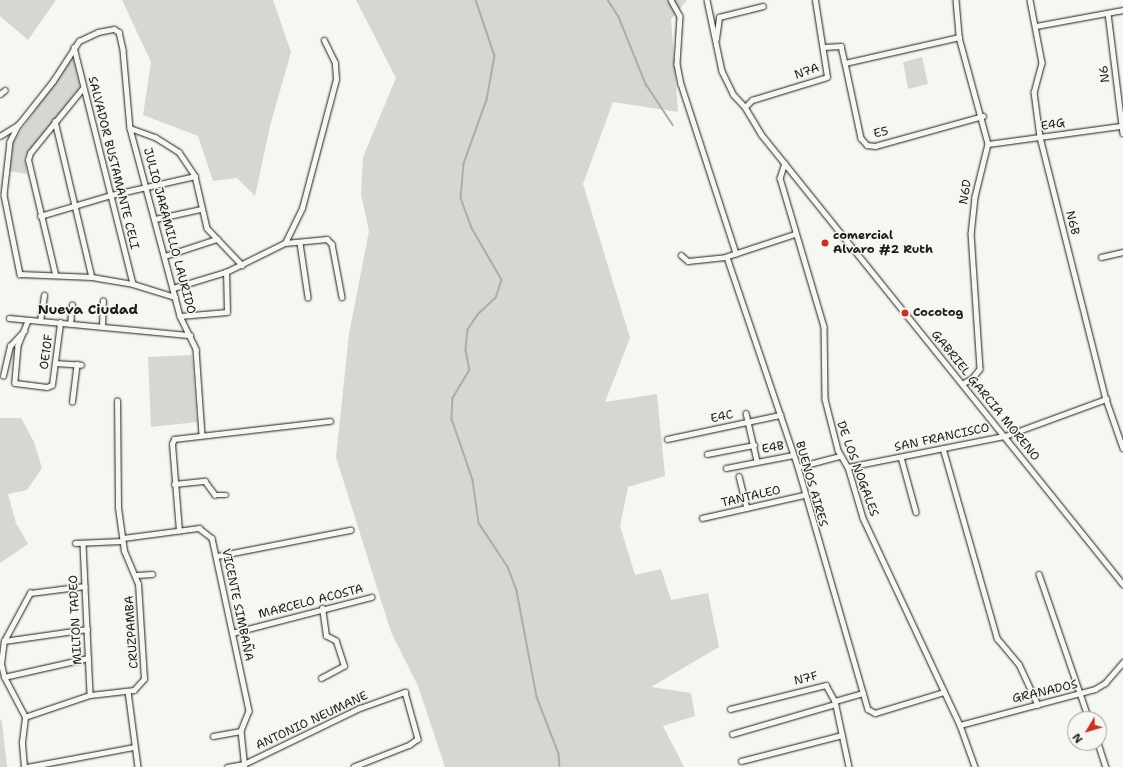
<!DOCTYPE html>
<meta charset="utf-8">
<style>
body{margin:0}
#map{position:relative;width:1123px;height:767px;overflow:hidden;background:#f6f6f2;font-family:"Shantell Sans",sans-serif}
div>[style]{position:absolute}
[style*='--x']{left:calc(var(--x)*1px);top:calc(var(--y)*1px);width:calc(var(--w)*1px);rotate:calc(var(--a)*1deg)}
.green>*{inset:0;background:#d6d6d2}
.stream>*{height:1.5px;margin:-0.75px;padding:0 0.75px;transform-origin:0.75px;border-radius:0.75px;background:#acaca9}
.roads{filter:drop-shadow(0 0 1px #1c1c1c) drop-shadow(0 0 1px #1c1c1c)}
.street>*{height:4.5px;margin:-2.25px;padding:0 2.25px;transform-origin:2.25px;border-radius:2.25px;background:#f6f6f2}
.dots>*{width:11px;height:11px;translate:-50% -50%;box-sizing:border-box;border:2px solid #f6f6f2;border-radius:50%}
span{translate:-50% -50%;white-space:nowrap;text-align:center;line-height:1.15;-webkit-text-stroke:3px #f6f6f2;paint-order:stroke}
.street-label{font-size:12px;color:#1c1c1c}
.poi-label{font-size:12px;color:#1c1c1c;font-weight:700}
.left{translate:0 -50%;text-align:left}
.quarter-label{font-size:14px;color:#1c1c1c;font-weight:700}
.north{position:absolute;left:1067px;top:711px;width:40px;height:40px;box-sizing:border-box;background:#f6f6f2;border:1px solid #9f9f9c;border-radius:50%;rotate:232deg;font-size:11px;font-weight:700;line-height:16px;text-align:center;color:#1c1c1c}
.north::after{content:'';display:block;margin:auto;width:14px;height:18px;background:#c8321e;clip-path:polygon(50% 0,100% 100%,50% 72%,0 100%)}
</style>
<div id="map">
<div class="green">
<div style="clip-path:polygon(0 0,56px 0,28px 40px,0 16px)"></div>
<div style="clip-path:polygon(122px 0,273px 0,291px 52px,270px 126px,255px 196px,237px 178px,213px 181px,198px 136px,143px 115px,151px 62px)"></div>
<div style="clip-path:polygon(356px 0,687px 0,671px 19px,678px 112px,613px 102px,583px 184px,630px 338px,605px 402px,657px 394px,665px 476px,628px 487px,620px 526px,635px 575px,661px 569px,671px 600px,708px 593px,719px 647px,651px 687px,691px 693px,695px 716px,663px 726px,684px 767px,445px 767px,418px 686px,391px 632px,336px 457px,349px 334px,369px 231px,361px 195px,363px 157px,396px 78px)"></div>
<div style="clip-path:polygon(73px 55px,80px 88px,25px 156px,27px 174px,10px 171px,13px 142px)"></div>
<div style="clip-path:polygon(922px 57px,928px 84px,908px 89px,903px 62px)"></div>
<div style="clip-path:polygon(192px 355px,197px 422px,151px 427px,148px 357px)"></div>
<div style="clip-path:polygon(0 418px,21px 418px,34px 442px,42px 468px,27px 490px,8px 494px,16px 523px,28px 544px,0 563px)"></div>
<div style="clip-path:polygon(0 718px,2px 723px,7px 767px,0 767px)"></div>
</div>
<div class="stream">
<div style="--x:476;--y:0;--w:59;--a:71.3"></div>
<div style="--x:495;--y:56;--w:45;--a:100.3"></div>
<div style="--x:487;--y:100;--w:68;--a:109.8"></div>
<div style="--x:464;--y:164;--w:34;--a:95"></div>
<div style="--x:461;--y:198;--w:32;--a:70"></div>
<div style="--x:472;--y:228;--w:60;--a:60"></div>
<div style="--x:502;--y:280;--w:19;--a:108"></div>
<div style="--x:496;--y:298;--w:25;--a:137"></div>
<div style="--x:478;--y:315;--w:18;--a:124"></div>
<div style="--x:468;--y:330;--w:20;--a:96"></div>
<div style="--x:466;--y:350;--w:20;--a:79"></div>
<div style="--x:470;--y:370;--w:33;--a:121"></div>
<div style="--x:453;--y:398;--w:21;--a:93"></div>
<div style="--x:452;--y:419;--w:65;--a:71"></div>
<div style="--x:473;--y:480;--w:43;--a:82.1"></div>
<div style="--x:479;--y:523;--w:53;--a:56.6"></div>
<div style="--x:508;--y:567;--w:26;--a:69"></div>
<div style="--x:517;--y:591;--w:108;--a:79.3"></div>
<div style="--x:537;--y:697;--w:61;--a:68.9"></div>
<div style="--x:559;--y:754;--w:13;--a:86"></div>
<div style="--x:608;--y:0;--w:20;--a:57"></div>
<div style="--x:619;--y:17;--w:72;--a:68.1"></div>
<div style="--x:646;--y:84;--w:49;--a:56.6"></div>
</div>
<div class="roads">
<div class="street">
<div style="--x:671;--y:0;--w:18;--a:61"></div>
<div style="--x:680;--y:16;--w:48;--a:93.6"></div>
<div style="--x:677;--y:64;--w:20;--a:79"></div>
<div style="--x:681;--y:84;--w:178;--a:72"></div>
<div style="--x:707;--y:0;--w:73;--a:78.1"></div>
<div style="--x:722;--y:71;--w:25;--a:64"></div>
<div style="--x:733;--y:94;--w:18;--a:47"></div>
<div style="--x:956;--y:0;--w:37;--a:85"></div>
<div style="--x:959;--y:37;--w:111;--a:74.8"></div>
<div style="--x:988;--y:144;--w:55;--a:103.8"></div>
<div style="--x:975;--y:197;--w:36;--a:96"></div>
<div style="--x:971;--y:233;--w:136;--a:86.2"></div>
<div style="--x:980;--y:369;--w:11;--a:128"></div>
<div style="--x:973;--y:378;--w:12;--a:149"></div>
<div style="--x:1030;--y:0;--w:64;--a:79.2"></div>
<div style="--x:1042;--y:63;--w:30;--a:105"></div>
<div style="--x:1034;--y:92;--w:45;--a:82.4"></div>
<div style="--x:1040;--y:137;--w:270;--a:75.9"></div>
<div style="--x:1106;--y:399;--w:52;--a:70.9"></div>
<div style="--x:1108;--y:13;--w:121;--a:82.9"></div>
<div style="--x:1036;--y:26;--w:88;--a:-10.4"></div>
<div style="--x:716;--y:39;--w:22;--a:-82"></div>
<div style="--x:719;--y:17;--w:45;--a:-14"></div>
<div style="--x:74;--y:47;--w:244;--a:76"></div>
<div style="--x:824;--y:47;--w:17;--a:-3"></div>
<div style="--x:841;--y:46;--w:17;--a:77"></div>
<div style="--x:845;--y:63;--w:117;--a:-12.8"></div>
<div style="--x:845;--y:63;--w:77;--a:78"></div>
<div style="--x:861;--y:138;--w:9;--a:49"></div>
<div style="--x:867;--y:145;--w:8;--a:7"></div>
<div style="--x:875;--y:146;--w:112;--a:-15.5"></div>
<div style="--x:0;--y:94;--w:6;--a:-39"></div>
<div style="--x:745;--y:107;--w:31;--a:59"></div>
<div style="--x:761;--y:134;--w:578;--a:51.19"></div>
<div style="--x:745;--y:107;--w:10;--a:-45"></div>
<div style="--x:752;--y:100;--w:78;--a:-17"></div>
<div style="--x:827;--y:77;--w:78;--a:-98.9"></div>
<div style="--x:55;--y:121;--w:160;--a:76.7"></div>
<div style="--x:19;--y:124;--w:20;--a:117"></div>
<div style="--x:10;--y:142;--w:53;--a:96.5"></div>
<div style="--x:4;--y:195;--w:81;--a:78.6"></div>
<div style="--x:20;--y:274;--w:72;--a:2.4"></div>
<div style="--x:92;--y:277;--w:42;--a:9.7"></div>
<div style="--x:133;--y:284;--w:44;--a:17.2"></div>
<div style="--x:130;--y:128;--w:27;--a:20"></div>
<div style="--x:155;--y:137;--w:28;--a:32"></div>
<div style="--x:179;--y:152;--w:29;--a:56"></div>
<div style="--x:195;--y:176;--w:53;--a:77"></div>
<div style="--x:207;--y:228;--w:51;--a:46.6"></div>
<div style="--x:0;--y:136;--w:22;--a:-32"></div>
<div style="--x:19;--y:124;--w:55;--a:-51.7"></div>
<div style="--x:53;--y:81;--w:48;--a:-57"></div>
<div style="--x:79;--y:41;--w:21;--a:-25"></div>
<div style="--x:98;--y:32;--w:16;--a:-11"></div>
<div style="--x:114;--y:29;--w:6;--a:31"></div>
<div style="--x:119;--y:32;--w:18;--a:77"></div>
<div style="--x:123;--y:50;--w:78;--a:84.9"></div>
<div style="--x:130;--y:128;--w:195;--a:75.1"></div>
<div style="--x:180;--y:316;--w:37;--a:64"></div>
<div style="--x:196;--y:349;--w:85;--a:86"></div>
<div style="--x:988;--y:144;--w:135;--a:-7.7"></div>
<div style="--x:785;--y:163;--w:16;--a:108"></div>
<div style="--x:780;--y:178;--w:155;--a:73.5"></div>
<div style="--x:824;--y:327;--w:72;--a:89.2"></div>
<div style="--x:825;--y:399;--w:53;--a:75.7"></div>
<div style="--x:838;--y:450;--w:20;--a:60"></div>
<div style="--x:848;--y:467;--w:53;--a:73.6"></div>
<div style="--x:863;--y:518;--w:229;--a:64.9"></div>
<div style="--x:960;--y:725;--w:45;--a:70.3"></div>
<div style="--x:40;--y:216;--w:74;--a:-16.5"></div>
<div style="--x:111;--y:195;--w:86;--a:-12.7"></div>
<div style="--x:155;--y:219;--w:47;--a:-12.3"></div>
<div style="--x:796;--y:234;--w:73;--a:161.6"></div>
<div style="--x:727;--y:257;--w:222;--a:71.3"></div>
<div style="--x:798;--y:467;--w:252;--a:73.9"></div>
<div style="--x:868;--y:709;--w:8;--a:30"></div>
<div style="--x:875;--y:713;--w:72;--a:-16.9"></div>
<div style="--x:285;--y:243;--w:39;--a:-64"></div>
<div style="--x:302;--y:208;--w:133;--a:-75.2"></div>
<div style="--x:336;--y:79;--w:16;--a:-94"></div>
<div style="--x:335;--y:63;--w:25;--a:-116"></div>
<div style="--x:300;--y:243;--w:55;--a:81.6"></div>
<div style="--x:681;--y:255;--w:9;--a:41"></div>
<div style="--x:688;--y:261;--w:39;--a:-6"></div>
<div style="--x:165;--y:256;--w:55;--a:-18.1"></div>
<div style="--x:1101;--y:257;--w:23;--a:-13"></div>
<div style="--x:55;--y:274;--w:117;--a:-103.3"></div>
<div style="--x:28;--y:160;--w:7;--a:-74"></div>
<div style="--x:30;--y:153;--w:84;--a:-50.8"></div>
<div style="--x:173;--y:288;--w:55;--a:-16.8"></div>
<div style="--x:226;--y:272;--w:66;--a:-26.2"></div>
<div style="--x:285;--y:243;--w:42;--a:-5.4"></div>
<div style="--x:327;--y:239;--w:7;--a:45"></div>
<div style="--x:332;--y:244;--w:54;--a:79.3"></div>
<div style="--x:180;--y:316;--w:47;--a:-4.9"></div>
<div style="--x:227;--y:312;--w:40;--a:-91.4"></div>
<div style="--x:9;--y:318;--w:182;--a:5.4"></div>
<div style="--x:28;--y:321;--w:27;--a:112"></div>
<div style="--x:18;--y:346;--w:37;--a:95"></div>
<div style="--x:15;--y:383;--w:32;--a:7"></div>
<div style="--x:47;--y:387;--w:5;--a:-22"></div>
<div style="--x:52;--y:385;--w:63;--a:-82.6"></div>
<div style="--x:40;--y:321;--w:26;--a:-81"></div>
<div style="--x:70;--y:324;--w:19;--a:-84"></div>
<div style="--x:102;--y:327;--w:26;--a:-88"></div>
<div style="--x:55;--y:363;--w:26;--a:4"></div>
<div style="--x:3;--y:376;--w:31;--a:-77"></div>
<div style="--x:10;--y:346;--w:21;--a:-47"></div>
<div style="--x:72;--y:402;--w:38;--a:-83"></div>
<div style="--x:746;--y:413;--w:49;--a:77.1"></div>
<div style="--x:667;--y:439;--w:116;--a:-12"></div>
<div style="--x:943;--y:448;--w:198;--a:74.1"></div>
<div style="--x:997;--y:638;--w:34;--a:50"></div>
<div style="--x:1019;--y:664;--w:45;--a:65.1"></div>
<div style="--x:707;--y:454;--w:48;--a:-10.8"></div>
<div style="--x:901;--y:457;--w:57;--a:74.7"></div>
<div style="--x:798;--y:467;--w:43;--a:-14.7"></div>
<div style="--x:848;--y:467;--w:160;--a:-11.2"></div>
<div style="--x:1005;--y:436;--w:108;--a:-20.1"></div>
<div style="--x:726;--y:468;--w:68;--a:-11"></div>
<div style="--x:739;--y:476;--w:33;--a:76"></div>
<div style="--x:174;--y:484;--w:31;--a:-6"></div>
<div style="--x:205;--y:481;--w:17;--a:54"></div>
<div style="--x:215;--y:495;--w:11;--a:0"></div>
<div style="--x:702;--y:518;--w:105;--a:-12.7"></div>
<div style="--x:179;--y:531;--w:87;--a:-94.6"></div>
<div style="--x:172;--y:444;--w:5;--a:-68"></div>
<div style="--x:174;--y:439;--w:157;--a:-6.6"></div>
<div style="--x:123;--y:538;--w:77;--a:-7.5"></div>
<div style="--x:199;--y:528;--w:16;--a:38"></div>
<div style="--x:212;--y:538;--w:177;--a:77.9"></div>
<div style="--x:249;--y:711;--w:22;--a:112"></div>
<div style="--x:241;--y:731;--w:36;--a:84"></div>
<div style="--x:75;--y:543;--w:47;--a:-2.4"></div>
<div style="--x:83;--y:544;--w:151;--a:87.3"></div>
<div style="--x:217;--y:556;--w:136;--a:-11.1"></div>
<div style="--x:1039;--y:574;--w:153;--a:71"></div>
<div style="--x:137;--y:575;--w:15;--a:-4"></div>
<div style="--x:232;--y:633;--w:144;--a:-14.5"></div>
<div style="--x:4;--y:641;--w:84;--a:-8.2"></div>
<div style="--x:4;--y:677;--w:86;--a:-12.7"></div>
<div style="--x:321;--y:678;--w:26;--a:-28"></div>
<div style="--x:344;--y:666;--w:26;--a:-108"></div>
<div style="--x:336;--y:641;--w:11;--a:-153"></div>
<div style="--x:326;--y:636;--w:28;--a:-98"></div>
<div style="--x:128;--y:691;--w:77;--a:82.5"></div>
<div style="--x:835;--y:701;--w:29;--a:-16"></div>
<div style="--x:730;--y:709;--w:99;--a:-14"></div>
<div style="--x:826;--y:685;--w:18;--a:61"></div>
<div style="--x:835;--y:701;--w:67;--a:78"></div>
<div style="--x:25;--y:717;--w:69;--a:-18.7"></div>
<div style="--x:90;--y:695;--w:44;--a:-6.5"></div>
<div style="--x:134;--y:690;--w:15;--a:-48"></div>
<div style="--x:144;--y:679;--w:95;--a:-93.6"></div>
<div style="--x:138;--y:584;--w:36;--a:-113"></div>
<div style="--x:124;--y:551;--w:43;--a:-97.9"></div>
<div style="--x:118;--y:508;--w:107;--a:-90.5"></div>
<div style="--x:960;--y:725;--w:140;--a:-14.9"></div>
<div style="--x:1095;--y:689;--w:12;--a:-31"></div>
<div style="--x:1105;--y:683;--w:28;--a:-49"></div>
<div style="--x:732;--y:734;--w:107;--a:-16.2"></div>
<div style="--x:213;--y:736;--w:28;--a:-10"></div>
<div style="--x:1098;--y:743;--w:25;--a:72"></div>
<div style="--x:741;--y:761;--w:104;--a:-14.4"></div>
<div style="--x:24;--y:767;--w:25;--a:-95"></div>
<div style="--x:22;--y:742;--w:25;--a:-83"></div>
<div style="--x:25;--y:717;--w:45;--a:-117.7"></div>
<div style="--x:4;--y:677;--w:13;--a:-103"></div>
<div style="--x:1;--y:664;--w:23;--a:-83"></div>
<div style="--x:4;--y:641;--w:55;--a:-61.6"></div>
<div style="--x:30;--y:593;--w:55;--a:-7.3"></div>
<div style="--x:27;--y:767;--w:109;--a:-10.6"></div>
<div style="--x:227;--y:767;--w:17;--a:-10"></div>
<div style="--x:244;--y:764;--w:129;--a:-25.8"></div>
<div style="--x:360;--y:708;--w:48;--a:-19.6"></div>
<div style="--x:405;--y:692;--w:49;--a:74.5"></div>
<div style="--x:418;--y:739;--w:10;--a:143"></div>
<div style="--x:410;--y:745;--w:60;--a:158.6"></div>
</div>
</div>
<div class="dots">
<div style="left:825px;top:243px;background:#c8321e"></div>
<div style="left:905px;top:313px;background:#c8321e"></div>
</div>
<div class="street-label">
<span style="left:807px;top:72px;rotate:-19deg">N7A</span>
<span style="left:1105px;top:74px;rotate:-97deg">N6</span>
<span style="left:1053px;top:125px;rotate:-9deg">E4G</span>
<span style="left:881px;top:133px;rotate:-12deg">E5</span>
<span style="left:113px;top:163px;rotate:76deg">SALVADOR BUSTAMANTE CELI</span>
<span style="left:966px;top:192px;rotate:-81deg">N6D</span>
<span style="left:1072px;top:223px;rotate:76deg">N6B</span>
<span style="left:169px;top:231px;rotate:75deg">JULIO JARAMILLO LAURIDO</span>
<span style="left:47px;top:352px;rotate:-82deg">OE10F</span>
<span style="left:985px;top:396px;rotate:51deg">GABRIEL GARCIA MORENO</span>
<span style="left:722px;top:417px;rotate:-12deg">E4C</span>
<span style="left:942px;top:438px;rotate:-12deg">SAN FRANCISCO</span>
<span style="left:773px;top:448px;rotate:-10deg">E4B</span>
<span style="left:857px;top:469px;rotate:70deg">DE LOS NOGALES</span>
<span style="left:811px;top:484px;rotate:74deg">BUENOS AIRES</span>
<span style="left:751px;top:497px;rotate:-13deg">TANTALEO</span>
<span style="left:311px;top:602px;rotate:-14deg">MARCELO ACOSTA</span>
<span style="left:237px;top:605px;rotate:78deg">VICENTE SIMBAÑA</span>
<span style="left:76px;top:620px;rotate:-93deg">MILTON TADEO</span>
<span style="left:132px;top:632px;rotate:-94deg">CRUZPAMBA</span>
<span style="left:806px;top:679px;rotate:-13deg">N7F</span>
<span style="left:1045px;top:692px;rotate:-13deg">GRANADOS</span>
<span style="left:312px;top:721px;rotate:-25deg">ANTONIO NEUMANE</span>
</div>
<div class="poi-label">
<span class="left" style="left:833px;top:243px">comercial<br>Alvaro #2 Ruth</span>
<span class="left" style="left:913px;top:313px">Cocotog</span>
</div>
<div class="quarter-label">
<span style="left:88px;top:309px">Nueva Ciudad</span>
</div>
<div class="north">N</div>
</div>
